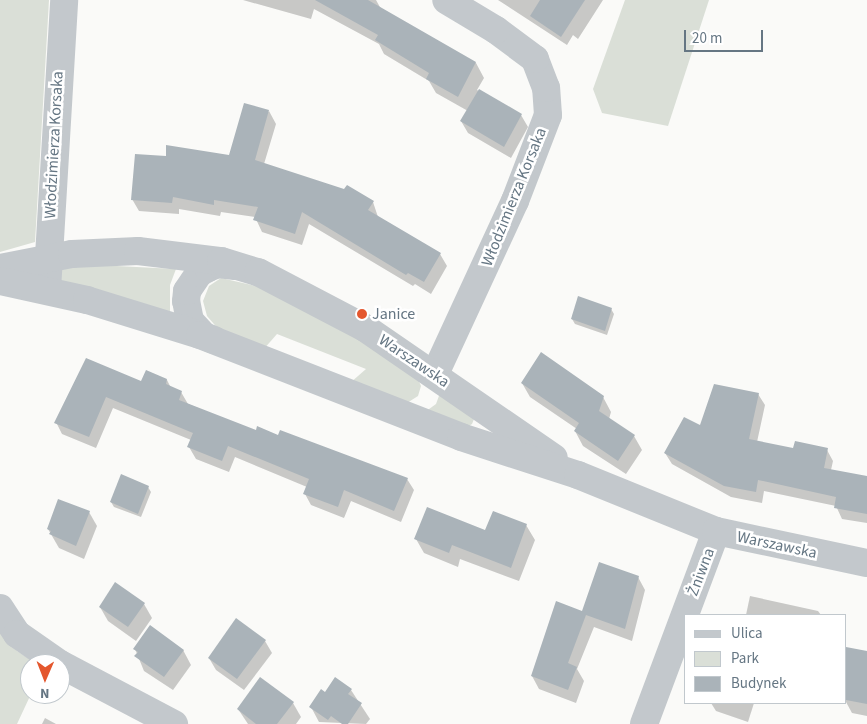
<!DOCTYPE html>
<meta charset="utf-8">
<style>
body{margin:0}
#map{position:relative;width:867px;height:724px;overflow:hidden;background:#fafaf8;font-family:"Source Sans 3",sans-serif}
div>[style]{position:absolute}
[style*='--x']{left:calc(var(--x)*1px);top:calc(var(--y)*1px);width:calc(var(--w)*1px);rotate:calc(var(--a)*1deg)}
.green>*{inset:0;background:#dadfd7}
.shadow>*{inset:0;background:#0003}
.building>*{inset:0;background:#aab3b9}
.minor>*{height:28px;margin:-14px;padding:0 14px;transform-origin:14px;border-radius:14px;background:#c3c8cc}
.tertiary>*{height:28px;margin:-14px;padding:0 14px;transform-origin:14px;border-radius:14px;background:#c3c8cc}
.dots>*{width:14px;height:14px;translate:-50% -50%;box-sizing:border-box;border:2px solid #fff;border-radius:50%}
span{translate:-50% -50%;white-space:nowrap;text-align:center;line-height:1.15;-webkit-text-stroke:5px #fff;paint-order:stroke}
.street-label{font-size:16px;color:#657683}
.poi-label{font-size:16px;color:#657683}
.left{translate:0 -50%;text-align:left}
.legend{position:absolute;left:684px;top:614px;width:162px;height:90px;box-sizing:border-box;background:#fff;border:1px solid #c1c8cd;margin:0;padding:6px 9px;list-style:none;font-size:15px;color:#657683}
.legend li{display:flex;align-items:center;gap:10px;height:25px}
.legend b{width:25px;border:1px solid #c1c8cd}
.north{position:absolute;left:20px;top:654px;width:50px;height:50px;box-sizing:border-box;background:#fff;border:1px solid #c1c8cd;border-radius:50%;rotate:181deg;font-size:14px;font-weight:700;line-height:20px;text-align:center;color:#657683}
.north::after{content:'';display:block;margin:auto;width:18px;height:22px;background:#e4572e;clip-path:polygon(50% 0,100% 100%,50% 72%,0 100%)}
.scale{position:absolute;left:684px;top:30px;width:79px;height:22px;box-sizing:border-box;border:2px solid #657683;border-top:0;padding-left:6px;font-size:15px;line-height:18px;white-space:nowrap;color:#657683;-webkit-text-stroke:4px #fff;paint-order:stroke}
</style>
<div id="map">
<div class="green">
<div style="clip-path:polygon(0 0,49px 0,35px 242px,0 252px)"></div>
<div style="clip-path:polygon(625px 0,709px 0,668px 126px,602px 113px,593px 89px)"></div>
<div style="clip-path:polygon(97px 265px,176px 269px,170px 285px,170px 313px,58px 280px,58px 268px)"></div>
<div style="clip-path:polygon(221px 278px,260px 287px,311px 309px,417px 377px,421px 386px,418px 396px,407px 403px,350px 383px,366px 369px,277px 334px,263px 350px,220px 331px,207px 316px,203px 301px,209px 286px)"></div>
<div style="clip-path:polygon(440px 393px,474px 419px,472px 424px,467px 427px,425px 412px,436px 404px)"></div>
<div style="clip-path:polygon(0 628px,17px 651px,37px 664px,30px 664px,31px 694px,17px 724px,0 724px)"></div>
</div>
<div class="shadow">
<div style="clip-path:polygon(243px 0,376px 0,381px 9px,476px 63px,484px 78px,477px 90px,521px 115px,528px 127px,511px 158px,468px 133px,461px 121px,468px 111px,436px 93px,429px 81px,384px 54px,379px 44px,314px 9px,311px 19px)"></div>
<div style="clip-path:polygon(498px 0,603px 0,578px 39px,573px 35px,567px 45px)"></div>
<div style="clip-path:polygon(269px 111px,276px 124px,264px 164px,373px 202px,378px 217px,440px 254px,447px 266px,431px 294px,415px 284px,413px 286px,309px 224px,302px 245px,262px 232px,255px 217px,221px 212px,220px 216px,179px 209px,179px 214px,139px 211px,132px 199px,167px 157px,230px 157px)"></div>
<div style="clip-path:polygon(611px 309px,614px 314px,607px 335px,575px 324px,572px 319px)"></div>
<div style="clip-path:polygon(87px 359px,141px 383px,167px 380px,171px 388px,181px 392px,188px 404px,256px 432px,407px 479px,414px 490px,401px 522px,351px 501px,344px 518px,311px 505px,305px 494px,307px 487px,235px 457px,229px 472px,196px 459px,189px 447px,191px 440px,113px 408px,96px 448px,62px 434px,56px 422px)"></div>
<div style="clip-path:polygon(522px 383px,603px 397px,611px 412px,609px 419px,634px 436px,642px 450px,626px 474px,583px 446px,575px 431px,577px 429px,530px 397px)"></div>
<div style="clip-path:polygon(758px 394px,765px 405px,757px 442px,794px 450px,827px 450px,833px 461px,831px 470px,867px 477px,867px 523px,842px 519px,836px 506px,764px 491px,762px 503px,731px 497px,672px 464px,665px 453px,701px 427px)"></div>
<div style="clip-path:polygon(148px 487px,151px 492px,141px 517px,114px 507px,111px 502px)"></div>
<div style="clip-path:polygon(89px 512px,97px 526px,84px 559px,59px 548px,48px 529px)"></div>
<div style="clip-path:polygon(526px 525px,535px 540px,519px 581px,460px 559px,458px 567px,424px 553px,416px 539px)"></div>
<div style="clip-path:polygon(638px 577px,645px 590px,632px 641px,594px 627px,577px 669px,584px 681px,576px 703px,539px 689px,532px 676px,583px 613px)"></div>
<div style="clip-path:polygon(750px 596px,818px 611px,821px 615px,746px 615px)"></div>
<div style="clip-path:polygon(144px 604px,152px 618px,136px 641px,108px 621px,100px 607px)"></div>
<div style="clip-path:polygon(265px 641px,272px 653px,244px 690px,216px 670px,209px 658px)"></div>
<div style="clip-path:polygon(846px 648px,867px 652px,867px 716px,852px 713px,846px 702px)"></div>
<div style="clip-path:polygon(135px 649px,183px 650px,191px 665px,173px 690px,144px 671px)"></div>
<div style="clip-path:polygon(351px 690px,370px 719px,366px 724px,319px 722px,311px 707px,325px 694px)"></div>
<div style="clip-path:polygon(293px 703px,301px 717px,296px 724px,248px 724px,238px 709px)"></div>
<div style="clip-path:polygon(711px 703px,754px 703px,748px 722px,716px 711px)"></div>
<div style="clip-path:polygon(45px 718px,56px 724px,42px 724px)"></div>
</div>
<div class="building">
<div style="clip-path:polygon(315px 0,368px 0,476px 62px,458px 97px,426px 79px,429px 73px,375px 40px,378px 35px)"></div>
<div style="clip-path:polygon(540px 0,585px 0,561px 37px,530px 16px)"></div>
<div style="clip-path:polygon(479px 89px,522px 114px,504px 147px,460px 121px)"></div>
<div style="clip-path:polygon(244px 103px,269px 110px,255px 160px,344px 189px,347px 185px,374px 201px,368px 210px,441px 253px,424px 282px,408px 273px,406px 275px,302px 212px,295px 234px,253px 220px,258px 207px,214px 200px,214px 205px,173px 197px,172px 203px,131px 200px,135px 154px,166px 156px,166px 145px,229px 155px)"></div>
<div style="clip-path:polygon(578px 296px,612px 308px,605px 331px,571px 319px)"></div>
<div style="clip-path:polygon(541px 352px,604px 396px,599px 411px,635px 435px,618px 461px,574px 431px,579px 423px,521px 383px)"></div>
<div style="clip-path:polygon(86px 358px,141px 381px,146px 370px,167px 379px,166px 384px,182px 391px,179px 400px,256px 430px,257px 426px,278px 435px,280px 430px,408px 478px,394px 511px,344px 490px,338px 507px,303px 494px,309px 479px,228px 446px,222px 461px,187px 447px,193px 433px,106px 397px,89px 437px,54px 423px)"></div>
<div style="clip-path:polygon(714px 384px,759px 393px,749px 439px,793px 448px,795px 441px,828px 448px,824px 468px,867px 476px,867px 514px,834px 508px,836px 497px,758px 480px,756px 492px,724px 486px,664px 453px,684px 417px,700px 425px)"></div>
<div style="clip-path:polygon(121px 474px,149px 486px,138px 514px,110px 502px)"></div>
<div style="clip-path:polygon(58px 499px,90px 511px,76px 546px,49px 534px,51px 531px,47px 529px)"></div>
<div style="clip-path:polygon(427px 507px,485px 530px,493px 511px,527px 524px,511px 568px,452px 545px,449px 553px,414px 539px)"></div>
<div style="clip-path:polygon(599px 562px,639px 576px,625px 629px,586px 615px,568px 663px,577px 667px,568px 690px,531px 676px,556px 601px,582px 611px)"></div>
<div style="clip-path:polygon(115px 582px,145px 603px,128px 627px,99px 607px)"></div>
<div style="clip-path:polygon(236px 618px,266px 640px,237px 679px,208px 658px)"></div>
<div style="clip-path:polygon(150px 625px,184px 650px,164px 677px,134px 656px,138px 652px,133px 649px)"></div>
<div style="clip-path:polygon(846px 647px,867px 651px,867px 704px,846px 700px)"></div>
<div style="clip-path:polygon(260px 677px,294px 702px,277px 724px,256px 724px,237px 709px)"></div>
<div style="clip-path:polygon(335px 677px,352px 689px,348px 694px,362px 703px,348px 724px,342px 724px,331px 716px,328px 720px,309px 707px,321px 689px,325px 692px)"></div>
</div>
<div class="minor">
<div style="--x:47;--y:290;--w:290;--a:-86.6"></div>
<div style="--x:214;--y:340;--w:11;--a:-158"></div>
<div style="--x:204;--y:336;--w:21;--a:-133"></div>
<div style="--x:190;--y:321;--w:20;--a:-101"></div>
<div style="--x:186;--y:301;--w:10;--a:-84"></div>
<div style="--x:187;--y:291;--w:22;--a:-56"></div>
<div style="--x:199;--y:273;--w:10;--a:-29"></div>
<div style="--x:208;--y:268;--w:11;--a:-22"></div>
<div style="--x:218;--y:264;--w:17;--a:7"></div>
<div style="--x:435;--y:374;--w:191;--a:-65.2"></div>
<div style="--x:515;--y:201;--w:92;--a:-69"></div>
<div style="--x:548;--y:115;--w:27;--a:-94"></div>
<div style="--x:546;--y:88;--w:31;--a:-111"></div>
<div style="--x:535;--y:59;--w:49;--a:-143.4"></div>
<div style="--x:496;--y:30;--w:58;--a:-149"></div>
<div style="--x:0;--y:608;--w:31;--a:57"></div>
<div style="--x:17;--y:634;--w:52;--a:34.9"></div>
<div style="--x:60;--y:664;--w:129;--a:27.8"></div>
<div style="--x:644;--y:724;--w:206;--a:-69.5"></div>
</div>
<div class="tertiary">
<div style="--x:0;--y:268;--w:73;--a:-11"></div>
<div style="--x:72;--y:254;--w:66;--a:-2.6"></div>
<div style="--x:138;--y:251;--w:84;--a:6.9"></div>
<div style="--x:221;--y:261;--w:39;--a:17"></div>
<div style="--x:258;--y:272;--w:121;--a:27.6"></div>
<div style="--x:365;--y:328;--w:229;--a:34.5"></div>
<div style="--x:0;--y:281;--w:89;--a:12.3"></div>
<div style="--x:87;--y:300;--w:118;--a:17.2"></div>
<div style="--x:200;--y:335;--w:280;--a:21.3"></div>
<div style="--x:461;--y:437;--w:123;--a:18"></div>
<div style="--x:578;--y:475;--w:149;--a:22.1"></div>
<div style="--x:716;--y:531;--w:154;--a:12"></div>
</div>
<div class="dots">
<div style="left:362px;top:314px;background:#e4572e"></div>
</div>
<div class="street-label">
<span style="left:54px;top:145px;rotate:-87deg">Włodzimierza Korsaka</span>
<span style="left:514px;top:197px;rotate:-68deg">Włodzimierza Korsaka</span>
<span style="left:414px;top:361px;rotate:34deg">Warszawska</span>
<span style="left:777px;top:545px;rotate:12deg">Warszawska</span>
<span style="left:701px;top:572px;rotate:-69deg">Żniwna</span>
</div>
<div class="poi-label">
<span class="left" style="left:372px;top:314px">Janice</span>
</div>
<ul class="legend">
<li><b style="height:6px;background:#c3c8cc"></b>Ulica</li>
<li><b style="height:14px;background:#dadfd7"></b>Park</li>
<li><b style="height:14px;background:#aab3b9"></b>Budynek</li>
</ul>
<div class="north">N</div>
<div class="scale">20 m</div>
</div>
